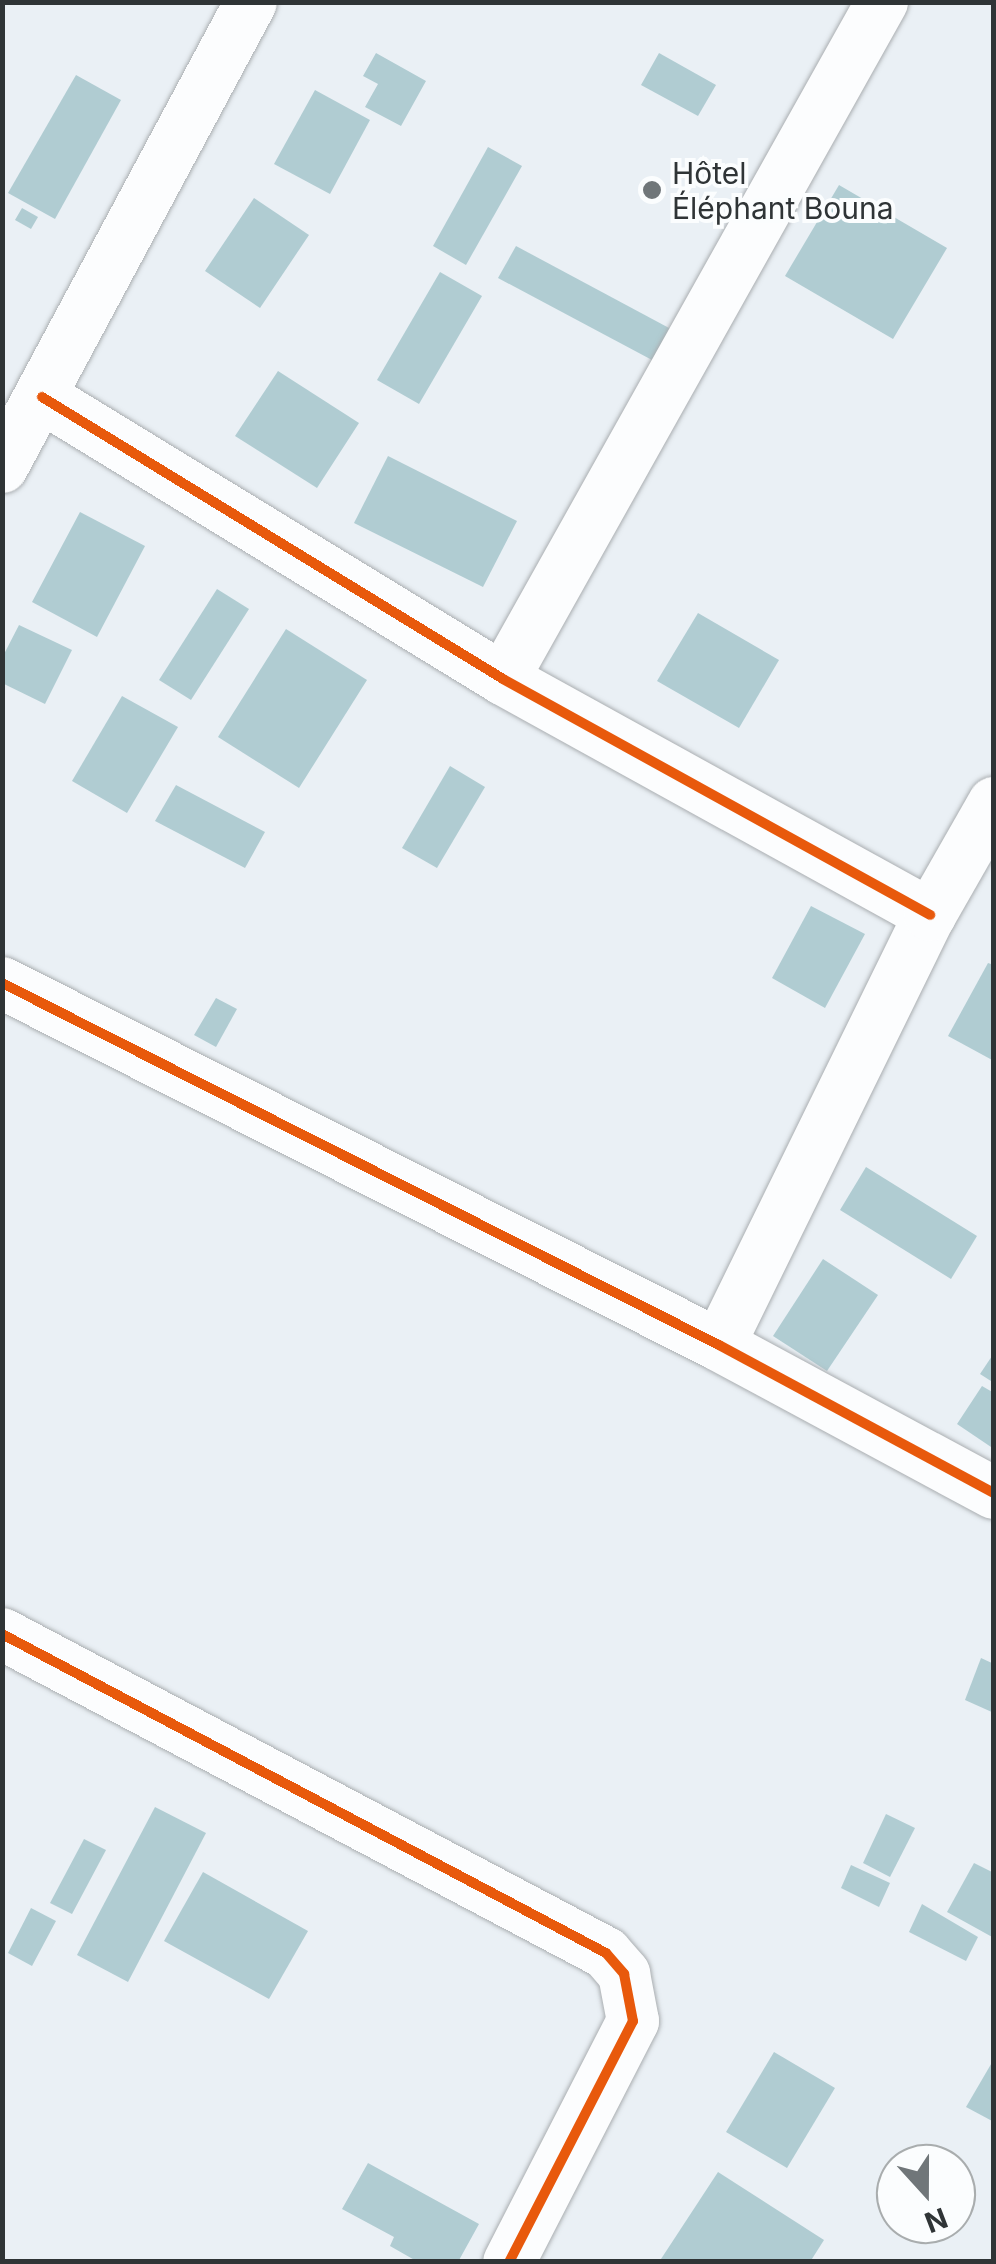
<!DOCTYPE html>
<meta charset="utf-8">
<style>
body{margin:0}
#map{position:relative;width:996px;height:2264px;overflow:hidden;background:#eaf0f5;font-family:Inter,sans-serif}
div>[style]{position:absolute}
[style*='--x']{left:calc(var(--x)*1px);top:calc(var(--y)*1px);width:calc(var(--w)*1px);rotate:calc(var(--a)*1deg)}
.building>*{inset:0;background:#b0ccd2}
.roads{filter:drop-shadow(0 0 2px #aaaeb1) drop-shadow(0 0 2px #aaaeb1)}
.street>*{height:52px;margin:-26px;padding:0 26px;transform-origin:26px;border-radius:26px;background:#fcfdfe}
.cycleway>*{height:10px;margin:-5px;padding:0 5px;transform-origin:5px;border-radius:5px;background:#e8590c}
.dots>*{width:28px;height:28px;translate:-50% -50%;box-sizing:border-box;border:5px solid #fbfdfe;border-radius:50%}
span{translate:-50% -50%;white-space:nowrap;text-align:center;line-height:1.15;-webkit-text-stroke:8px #fbfdfe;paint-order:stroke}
.poi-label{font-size:30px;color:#2f3436}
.left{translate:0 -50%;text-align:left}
.frame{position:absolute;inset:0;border:5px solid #2f3436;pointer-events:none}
.north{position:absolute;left:876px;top:2144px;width:100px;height:100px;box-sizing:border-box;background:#fbfdfe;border:2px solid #a9adae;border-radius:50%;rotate:159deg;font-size:28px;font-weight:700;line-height:40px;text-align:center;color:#2f3436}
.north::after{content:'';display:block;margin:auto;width:35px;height:45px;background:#707679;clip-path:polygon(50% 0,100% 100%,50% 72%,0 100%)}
</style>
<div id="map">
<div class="building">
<div style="clip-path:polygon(376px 53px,426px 81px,401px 126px,365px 107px,378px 84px,363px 76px)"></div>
<div style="clip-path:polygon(659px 53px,716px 85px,698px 116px,641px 85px)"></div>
<div style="clip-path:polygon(76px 75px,121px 100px,55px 219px,8px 193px)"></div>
<div style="clip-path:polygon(315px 90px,370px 120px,330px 194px,274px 164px)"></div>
<div style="clip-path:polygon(488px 147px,522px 166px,466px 265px,433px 246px)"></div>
<div style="clip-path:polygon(839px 185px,947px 248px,893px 339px,785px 276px)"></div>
<div style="clip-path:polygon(254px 198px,309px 235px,260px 308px,205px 271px)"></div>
<div style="clip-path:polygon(22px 208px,38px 217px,31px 229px,15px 220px)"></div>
<div style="clip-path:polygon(516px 246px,684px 336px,667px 368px,498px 278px)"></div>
<div style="clip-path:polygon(440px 272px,482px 296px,419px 404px,377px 380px)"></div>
<div style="clip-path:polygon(278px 371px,359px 423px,317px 488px,235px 436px)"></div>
<div style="clip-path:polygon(388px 456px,517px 521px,483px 587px,354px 523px)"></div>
<div style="clip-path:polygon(80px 512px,145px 546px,97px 637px,32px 602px)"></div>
<div style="clip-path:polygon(217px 589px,249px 609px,191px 700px,159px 680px)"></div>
<div style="clip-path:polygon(698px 613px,779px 660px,739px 728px,657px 681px)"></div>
<div style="clip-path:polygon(19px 625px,72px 650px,45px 704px,2px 683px,2px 658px)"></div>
<div style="clip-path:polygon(286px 629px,367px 680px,299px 788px,218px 737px)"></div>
<div style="clip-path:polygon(122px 696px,178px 727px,127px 813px,72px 781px)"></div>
<div style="clip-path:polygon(450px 766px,485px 787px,437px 868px,402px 848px)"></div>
<div style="clip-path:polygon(176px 785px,265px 832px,245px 868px,155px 821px)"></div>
<div style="clip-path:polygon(811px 906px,865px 934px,825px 1008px,772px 978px)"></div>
<div style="clip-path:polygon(988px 963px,994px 965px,994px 1061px,948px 1036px)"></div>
<div style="clip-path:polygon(216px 998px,237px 1009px,216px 1047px,194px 1035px)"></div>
<div style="clip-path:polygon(866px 1167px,977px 1236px,951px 1279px,840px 1210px)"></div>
<div style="clip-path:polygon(823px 1259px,878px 1295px,827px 1371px,773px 1336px)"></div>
<div style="clip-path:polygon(994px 1353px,994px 1383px,980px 1374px)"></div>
<div style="clip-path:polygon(982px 1386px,994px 1393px,994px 1449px,957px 1424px)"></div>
<div style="clip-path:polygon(981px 1658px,994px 1664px,994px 1713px,965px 1700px)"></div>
<div style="clip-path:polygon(155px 1807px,206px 1833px,128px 1982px,77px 1955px)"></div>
<div style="clip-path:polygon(886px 1814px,915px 1828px,890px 1877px,863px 1863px)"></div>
<div style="clip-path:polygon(84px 1839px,106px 1850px,72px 1914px,50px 1903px)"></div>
<div style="clip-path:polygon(974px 1863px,994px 1873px,994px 1938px,947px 1912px)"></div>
<div style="clip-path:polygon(851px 1865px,890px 1883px,879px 1907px,841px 1888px)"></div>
<div style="clip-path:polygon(203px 1872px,308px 1931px,269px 1999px,164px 1941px)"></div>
<div style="clip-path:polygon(922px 1904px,978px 1937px,966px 1961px,909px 1932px)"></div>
<div style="clip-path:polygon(31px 1908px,56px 1921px,32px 1966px,8px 1953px)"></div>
<div style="clip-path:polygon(774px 2052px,835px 2088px,787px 2168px,726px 2132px)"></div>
<div style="clip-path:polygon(994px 2059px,994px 2122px,966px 2107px)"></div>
<div style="clip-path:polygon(368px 2163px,479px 2224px,458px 2262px,418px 2262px,390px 2246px,394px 2237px,342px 2209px)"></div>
<div style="clip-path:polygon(718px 2172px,824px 2240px,810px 2262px,661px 2259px)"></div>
</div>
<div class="roads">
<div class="street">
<div style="--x:42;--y:397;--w:540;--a:31.45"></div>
<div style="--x:503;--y:679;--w:488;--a:28.9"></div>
<div style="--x:2;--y:467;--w:527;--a:-61.83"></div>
<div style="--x:503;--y:679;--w:776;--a:-60.76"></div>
<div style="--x:2;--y:983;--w:803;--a:26.79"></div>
<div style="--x:719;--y:1345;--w:312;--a:28.3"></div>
<div style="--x:719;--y:1345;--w:479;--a:-63.9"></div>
<div style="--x:930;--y:915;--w:129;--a:-60.3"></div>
<div style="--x:2;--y:1634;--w:683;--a:27.84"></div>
<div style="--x:606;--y:1953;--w:28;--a:49"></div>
<div style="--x:624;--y:1974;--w:48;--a:79.2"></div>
<div style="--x:633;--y:2021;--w:271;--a:117.2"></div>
</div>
</div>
<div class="cycleway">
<div style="--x:42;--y:397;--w:540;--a:31.45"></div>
<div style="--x:503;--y:679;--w:488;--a:28.9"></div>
<div style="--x:2;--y:983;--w:803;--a:26.79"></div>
<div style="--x:719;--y:1345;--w:312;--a:28.3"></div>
<div style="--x:2;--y:1634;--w:683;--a:27.84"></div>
<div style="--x:606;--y:1953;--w:28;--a:49"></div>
<div style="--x:624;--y:1974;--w:48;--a:79.2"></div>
<div style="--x:633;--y:2021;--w:271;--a:117.2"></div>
</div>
<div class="dots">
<div style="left:652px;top:190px;background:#707679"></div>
</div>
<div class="poi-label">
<span class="left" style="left:672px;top:190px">Hôtel<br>Éléphant Bouna</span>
</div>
<div class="frame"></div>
<div class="north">N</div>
</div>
